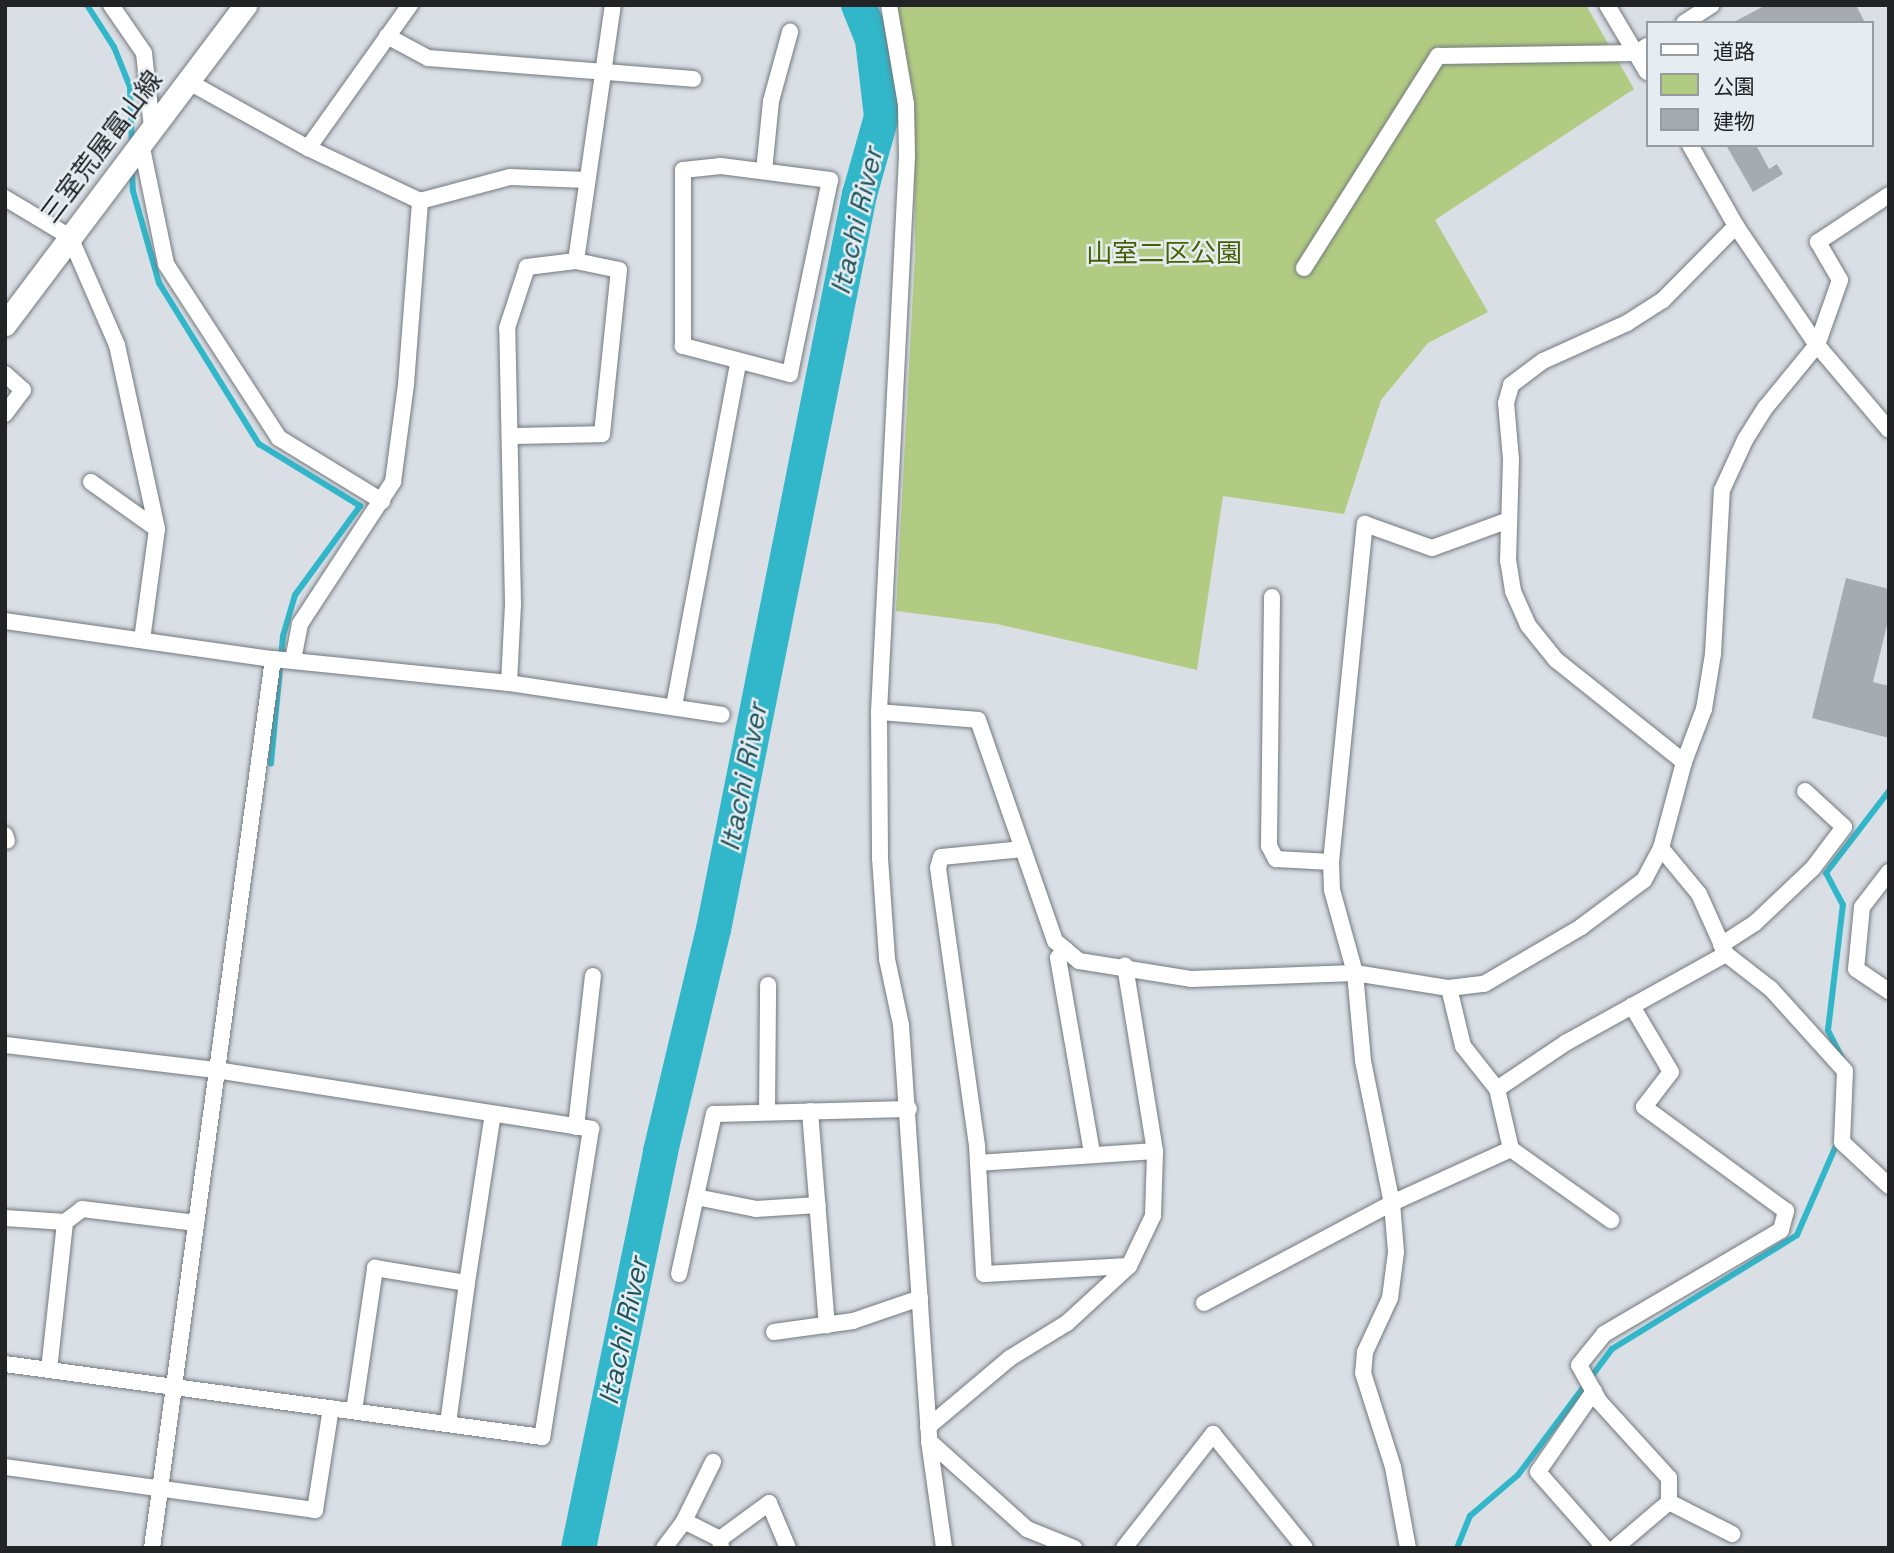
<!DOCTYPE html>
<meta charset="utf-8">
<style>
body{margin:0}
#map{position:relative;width:1894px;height:1553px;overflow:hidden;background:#d9dfe5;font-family:"Space Grotesk","Noto Sans JP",sans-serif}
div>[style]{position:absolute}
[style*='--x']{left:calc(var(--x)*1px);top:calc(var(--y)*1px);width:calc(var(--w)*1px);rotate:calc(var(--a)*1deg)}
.green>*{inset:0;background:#b1cc82}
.stream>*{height:6px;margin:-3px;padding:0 3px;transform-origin:3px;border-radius:3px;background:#32b6c9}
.river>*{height:35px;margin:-17.5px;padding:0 17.5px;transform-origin:17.5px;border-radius:17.5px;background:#32b6c9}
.building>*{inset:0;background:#a5abb1}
.roads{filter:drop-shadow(0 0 2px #73797e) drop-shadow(0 0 2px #73797e)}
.street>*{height:16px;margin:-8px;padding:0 8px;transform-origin:8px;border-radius:8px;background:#fff}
.secondary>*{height:23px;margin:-11.5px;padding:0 11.5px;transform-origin:11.5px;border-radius:11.5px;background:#fff}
span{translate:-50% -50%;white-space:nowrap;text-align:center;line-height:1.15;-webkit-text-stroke:5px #e6edf2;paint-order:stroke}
.street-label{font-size:26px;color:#212325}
.park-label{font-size:26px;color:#475f00}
.water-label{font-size:28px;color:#1e535b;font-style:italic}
.frame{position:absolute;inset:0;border:7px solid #212325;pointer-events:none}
.legend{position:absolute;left:1646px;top:21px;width:228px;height:126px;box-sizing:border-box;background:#e6edf2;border:2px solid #979ca0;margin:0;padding:9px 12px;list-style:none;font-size:21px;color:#212325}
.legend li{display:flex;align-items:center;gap:14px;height:35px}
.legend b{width:35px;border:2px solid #979ca0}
</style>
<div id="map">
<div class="green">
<div style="clip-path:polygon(897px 5px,1586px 5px,1634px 89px,1435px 220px,1488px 312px,1428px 343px,1381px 400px,1344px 514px,1223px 496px,1197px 670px,997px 624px,896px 611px,915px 254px,914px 98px)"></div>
</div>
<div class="stream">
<div style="--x:87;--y:5;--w:50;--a:57.3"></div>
<div style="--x:114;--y:47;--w:43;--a:68.2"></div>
<div style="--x:130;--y:87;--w:59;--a:88.1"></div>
<div style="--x:132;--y:167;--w:24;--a:88"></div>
<div style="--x:133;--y:191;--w:96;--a:74.2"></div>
<div style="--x:159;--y:283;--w:190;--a:58.2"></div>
<div style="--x:259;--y:444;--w:119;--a:31.5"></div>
<div style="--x:360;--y:506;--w:110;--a:126.1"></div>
<div style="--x:295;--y:595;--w:43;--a:106.3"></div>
<div style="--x:283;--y:636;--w:128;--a:95.4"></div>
<div style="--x:1842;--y:1058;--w:31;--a:-117"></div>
<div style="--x:1828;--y:1030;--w:126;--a:-83.2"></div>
<div style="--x:1843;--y:905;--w:36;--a:-118"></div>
<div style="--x:1826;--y:873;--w:103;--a:-52.5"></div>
<div style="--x:1457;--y:1548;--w:35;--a:-68"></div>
<div style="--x:1470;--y:1516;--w:63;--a:-40.5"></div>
<div style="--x:1518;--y:1475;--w:157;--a:-53.3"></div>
<div style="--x:1612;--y:1349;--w:217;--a:-31.6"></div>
<div style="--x:1797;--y:1235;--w:103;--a:-66.4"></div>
</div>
<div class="river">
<div style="--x:578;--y:1548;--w:405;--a:-78.3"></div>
<div style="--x:660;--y:1151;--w:228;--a:-76.6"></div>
<div style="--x:713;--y:929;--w:749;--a:-78.77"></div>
<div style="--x:859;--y:194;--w:81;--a:-74.2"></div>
<div style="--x:881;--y:116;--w:78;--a:-96.7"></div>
<div style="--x:872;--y:39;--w:37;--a:-112"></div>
</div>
<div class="building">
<div style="clip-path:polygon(1766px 5px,1856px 5px,1864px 21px,1732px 23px)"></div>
<div style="clip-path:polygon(1726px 145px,1756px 145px,1769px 169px,1777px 164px,1783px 174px,1753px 192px)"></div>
<div style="clip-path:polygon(1846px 578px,1889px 589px,1889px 617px,1873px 682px,1889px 686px,1889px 738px,1812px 718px)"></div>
</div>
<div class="roads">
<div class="street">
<div style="--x:111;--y:5;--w:58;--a:55.5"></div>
<div style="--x:144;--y:53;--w:75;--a:83.9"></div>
<div style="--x:889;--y:5;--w:100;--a:80.3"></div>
<div style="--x:906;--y:104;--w:53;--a:88.9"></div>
<div style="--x:907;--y:157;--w:556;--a:92.89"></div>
<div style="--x:879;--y:712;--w:146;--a:89.6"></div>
<div style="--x:880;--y:858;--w:101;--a:86"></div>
<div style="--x:887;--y:959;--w:67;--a:78"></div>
<div style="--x:901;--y:1025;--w:417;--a:86.1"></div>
<div style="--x:929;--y:1441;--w:108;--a:82"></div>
<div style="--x:1607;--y:5;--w:78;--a:59.2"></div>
<div style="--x:1684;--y:23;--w:33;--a:-33"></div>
<div style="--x:387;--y:36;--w:47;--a:28.2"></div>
<div style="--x:428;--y:58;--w:266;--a:4.5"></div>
<div style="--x:187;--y:81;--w:138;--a:29"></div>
<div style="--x:308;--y:148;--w:124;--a:25.3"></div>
<div style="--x:420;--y:201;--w:93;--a:-14.9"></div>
<div style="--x:510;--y:177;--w:77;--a:2.2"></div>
<div style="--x:141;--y:143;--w:124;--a:78.3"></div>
<div style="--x:166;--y:264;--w:207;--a:57"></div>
<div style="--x:279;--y:438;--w:121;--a:31.5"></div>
<div style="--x:1690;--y:145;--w:93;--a:60.4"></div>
<div style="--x:1736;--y:226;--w:144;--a:55.8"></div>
<div style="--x:1817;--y:345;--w:111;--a:49.7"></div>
<div style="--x:308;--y:148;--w:176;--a:-54.5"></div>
<div style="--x:721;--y:166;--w:110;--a:7.3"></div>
<div style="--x:830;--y:180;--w:198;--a:101.7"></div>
<div style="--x:790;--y:374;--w:111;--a:-165.3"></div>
<div style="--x:683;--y:346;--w:176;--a:-90"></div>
<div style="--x:683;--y:170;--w:38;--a:-6"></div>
<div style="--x:764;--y:171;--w:70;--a:-84.3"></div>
<div style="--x:771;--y:101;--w:72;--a:-74.6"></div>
<div style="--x:5;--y:198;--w:76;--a:31"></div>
<div style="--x:70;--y:237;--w:118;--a:66.5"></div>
<div style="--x:117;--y:345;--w:188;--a:77.7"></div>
<div style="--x:1304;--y:268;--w:251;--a:-57.7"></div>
<div style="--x:1438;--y:56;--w:198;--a:-0.9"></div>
<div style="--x:1636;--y:53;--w:13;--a:-32"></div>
<div style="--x:5;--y:374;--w:24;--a:42"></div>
<div style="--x:23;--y:390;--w:30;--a:127"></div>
<div style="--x:510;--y:436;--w:92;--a:-1.2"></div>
<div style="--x:602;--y:434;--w:165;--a:-84.1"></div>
<div style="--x:619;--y:270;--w:44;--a:-168.2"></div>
<div style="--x:91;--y:482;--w:81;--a:35.5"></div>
<div style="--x:157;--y:529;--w:112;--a:97.7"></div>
<div style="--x:1272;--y:597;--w:249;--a:90.7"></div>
<div style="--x:1269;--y:846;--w:15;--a:62"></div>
<div style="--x:1276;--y:859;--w:55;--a:3.1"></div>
<div style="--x:1331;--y:862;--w:28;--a:88"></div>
<div style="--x:1332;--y:890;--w:86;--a:74.5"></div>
<div style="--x:1355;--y:973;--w:88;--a:84.8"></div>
<div style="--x:1363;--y:1061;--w:145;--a:78.5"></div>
<div style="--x:1392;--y:1203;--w:49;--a:85.3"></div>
<div style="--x:1396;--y:1252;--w:46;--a:97.4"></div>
<div style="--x:1390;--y:1298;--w:60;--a:114.8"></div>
<div style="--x:1365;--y:1352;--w:21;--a:95"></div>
<div style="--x:1363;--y:1373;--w:99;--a:72.3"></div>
<div style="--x:1393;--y:1467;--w:82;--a:79.5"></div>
<div style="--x:5;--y:621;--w:271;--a:8.1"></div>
<div style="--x:273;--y:659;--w:237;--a:5.8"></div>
<div style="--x:509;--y:683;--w:215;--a:8.5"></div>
<div style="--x:293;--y:660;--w:37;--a:-79"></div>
<div style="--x:300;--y:624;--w:170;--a:-56.8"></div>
<div style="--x:393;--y:482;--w:99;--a:-82.4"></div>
<div style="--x:406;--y:384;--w:184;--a:-85.6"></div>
<div style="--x:509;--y:683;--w:80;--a:-87.1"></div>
<div style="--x:513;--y:603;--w:275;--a:-91.2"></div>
<div style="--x:507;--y:328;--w:64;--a:-71.8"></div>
<div style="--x:527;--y:267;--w:49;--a:-7"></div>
<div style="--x:576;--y:261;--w:259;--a:-81.8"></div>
<div style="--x:674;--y:706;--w:348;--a:-79.4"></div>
<div style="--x:879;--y:712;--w:99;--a:4.6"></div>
<div style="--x:978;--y:720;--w:234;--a:70.8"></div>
<div style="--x:1055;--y:941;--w:31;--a:40"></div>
<div style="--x:1079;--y:961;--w:113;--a:9.1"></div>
<div style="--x:1191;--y:979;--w:164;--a:-2.1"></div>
<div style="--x:1355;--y:973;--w:95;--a:9.1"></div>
<div style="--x:1449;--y:988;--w:35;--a:-7"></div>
<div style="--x:1484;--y:984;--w:113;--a:-30.4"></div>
<div style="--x:1581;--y:927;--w:79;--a:-36.7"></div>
<div style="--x:1644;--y:880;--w:36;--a:-62"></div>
<div style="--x:1661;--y:848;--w:89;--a:-75"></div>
<div style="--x:1684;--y:762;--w:57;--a:-69.3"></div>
<div style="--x:1704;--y:709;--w:56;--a:-80.7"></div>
<div style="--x:1713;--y:654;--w:164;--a:-86.9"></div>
<div style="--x:1722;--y:490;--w:55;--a:-65.3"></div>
<div style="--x:1745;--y:440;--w:39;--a:-58"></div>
<div style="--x:1766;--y:407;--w:80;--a:-50.6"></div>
<div style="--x:1817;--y:345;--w:69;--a:-70.5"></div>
<div style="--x:1840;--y:280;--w:44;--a:-120.1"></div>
<div style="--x:1818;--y:242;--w:85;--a:-33.5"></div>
<div style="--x:1684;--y:762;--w:164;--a:-141.4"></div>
<div style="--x:1556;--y:660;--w:45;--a:-128.7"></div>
<div style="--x:1528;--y:625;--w:37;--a:-114"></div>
<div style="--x:1513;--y:591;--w:30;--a:-99"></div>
<div style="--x:1508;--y:561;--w:102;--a:-88.3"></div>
<div style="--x:1511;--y:459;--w:56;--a:-95.1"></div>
<div style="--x:1506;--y:403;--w:19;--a:-74"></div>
<div style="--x:1511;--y:385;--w:40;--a:-37"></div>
<div style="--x:1543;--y:361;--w:92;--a:-24.3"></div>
<div style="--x:1627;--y:323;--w:43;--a:-32.6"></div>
<div style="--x:1663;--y:300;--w:104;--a:-45.4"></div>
<div style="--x:5;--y:835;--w:6;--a:72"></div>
<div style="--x:1661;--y:848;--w:60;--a:50.4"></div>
<div style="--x:1699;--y:894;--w:66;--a:65.8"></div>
<div style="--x:1726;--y:954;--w:57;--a:37.9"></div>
<div style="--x:1771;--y:989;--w:110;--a:47.9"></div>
<div style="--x:1845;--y:1071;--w:71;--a:92.4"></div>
<div style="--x:1842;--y:1142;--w:64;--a:43.1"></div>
<div style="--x:1023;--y:849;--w:82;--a:174.4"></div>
<div style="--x:941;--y:857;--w:11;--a:105"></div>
<div style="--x:938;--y:868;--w:280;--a:82"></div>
<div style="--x:977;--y:1145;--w:129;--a:86.9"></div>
<div style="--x:984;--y:1274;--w:145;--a:-3.2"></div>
<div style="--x:1331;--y:862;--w:340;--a:-84.3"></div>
<div style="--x:1365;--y:524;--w:71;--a:19.7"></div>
<div style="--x:1432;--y:548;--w:82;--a:-20"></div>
<div style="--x:1889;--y:872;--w:44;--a:127.6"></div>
<div style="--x:1862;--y:907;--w:62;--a:95.5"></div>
<div style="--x:1856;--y:969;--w:40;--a:34"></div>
<div style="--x:1721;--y:945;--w:40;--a:-32.9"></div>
<div style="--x:1755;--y:923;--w:80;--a:-43.5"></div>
<div style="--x:1813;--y:868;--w:51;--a:-52.9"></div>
<div style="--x:1844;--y:827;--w:53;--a:-137.3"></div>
<div style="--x:1065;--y:949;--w:11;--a:128"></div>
<div style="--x:1058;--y:958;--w:197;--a:80.1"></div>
<div style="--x:1449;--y:988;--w:60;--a:76.4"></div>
<div style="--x:1463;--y:1046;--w:55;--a:51.7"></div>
<div style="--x:1497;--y:1089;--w:84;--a:-33.9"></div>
<div style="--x:1567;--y:1042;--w:182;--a:-29"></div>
<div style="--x:5;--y:1045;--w:212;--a:6.8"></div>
<div style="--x:216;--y:1070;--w:380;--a:8.9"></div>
<div style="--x:591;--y:1129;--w:312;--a:99"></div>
<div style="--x:542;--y:1437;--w:542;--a:-172.26"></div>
<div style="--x:810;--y:1111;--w:215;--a:85.5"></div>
<div style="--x:767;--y:1112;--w:127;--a:-89.5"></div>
<div style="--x:576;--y:1127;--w:152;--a:-83.6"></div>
<div style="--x:1511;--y:1149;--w:123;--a:35.4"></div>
<div style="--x:978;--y:1163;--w:177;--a:-3.9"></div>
<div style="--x:696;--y:1197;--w:61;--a:11.3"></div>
<div style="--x:756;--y:1209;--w:62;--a:-3.7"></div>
<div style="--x:5;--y:1218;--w:60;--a:3.8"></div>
<div style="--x:679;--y:1274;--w:164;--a:-77.7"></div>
<div style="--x:714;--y:1114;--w:195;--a:-1.5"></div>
<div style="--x:467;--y:1283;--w:171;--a:-81.3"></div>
<div style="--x:1204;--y:1303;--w:213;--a:-28"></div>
<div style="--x:1392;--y:1203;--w:131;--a:-24.4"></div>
<div style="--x:1511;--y:1149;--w:62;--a:-103.1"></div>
<div style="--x:774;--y:1332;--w:80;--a:-7.9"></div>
<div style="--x:853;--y:1321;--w:71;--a:-18.9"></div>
<div style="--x:49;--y:1370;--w:149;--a:-83.8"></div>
<div style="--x:65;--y:1222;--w:21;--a:-37"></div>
<div style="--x:82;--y:1209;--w:115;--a:7"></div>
<div style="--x:1594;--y:1391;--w:98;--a:124.7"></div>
<div style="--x:1538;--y:1472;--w:101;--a:48.6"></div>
<div style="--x:354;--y:1411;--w:145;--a:-81.6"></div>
<div style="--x:375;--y:1268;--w:93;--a:9.3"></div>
<div style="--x:467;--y:1283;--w:142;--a:97.7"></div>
<div style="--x:928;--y:1427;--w:107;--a:-40.1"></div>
<div style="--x:1010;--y:1358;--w:67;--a:-31.6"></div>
<div style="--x:1067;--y:1323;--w:84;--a:-42.6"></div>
<div style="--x:1129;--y:1266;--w:55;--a:-64.4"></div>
<div style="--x:1153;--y:1216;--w:65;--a:-88.2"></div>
<div style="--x:1155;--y:1151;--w:188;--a:-99.2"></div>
<div style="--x:929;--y:1441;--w:132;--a:41.9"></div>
<div style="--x:1027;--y:1529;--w:51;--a:22"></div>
<div style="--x:5;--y:1467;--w:313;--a:7.9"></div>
<div style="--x:315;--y:1510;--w:103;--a:-81.1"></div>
<div style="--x:1669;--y:1502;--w:71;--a:26.9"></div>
<div style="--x:684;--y:1521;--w:66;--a:-63.8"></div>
<div style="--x:720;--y:1539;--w:61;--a:-36.3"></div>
<div style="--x:769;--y:1503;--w:49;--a:67.1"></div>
<div style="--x:152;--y:1548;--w:897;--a:-82.25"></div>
<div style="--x:664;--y:1548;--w:34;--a:-53"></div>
<div style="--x:684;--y:1521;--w:40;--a:26.6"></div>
<div style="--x:720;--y:1539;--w:8;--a:83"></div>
<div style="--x:1124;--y:1548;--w:145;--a:-52"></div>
<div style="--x:1213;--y:1434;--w:146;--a:51.1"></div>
<div style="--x:1615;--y:1548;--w:71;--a:-40.4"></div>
<div style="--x:1669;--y:1502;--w:24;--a:-90"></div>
<div style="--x:1669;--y:1478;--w:104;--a:-132.3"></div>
<div style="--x:1599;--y:1401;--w:41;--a:-119.1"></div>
<div style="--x:1579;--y:1365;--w:40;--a:-51"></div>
<div style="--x:1604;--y:1334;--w:205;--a:-30.4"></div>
<div style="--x:1781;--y:1230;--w:20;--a:-75"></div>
<div style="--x:1786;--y:1211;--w:176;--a:-143.8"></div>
<div style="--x:1644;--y:1107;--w:44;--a:-52.4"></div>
<div style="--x:1671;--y:1072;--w:77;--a:-120.6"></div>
</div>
<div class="secondary">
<div style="--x:5;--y:324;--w:399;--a:-53"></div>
</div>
</div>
<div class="street-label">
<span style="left:102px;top:147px;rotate:-53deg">三室荒屋富山線</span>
</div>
<div class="park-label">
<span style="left:1164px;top:254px">山室二区公園</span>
</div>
<div class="water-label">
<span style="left:856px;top:221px;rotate:-77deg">Itachi River</span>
<span style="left:743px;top:777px;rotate:-79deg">Itachi River</span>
<span style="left:623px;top:1331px;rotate:-78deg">Itachi River</span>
</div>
<div class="frame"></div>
<ul class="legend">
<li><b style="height:9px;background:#fff"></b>道路</li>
<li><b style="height:19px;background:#b1cc82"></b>公園</li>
<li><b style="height:19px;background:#a5abb1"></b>建物</li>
</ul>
</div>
